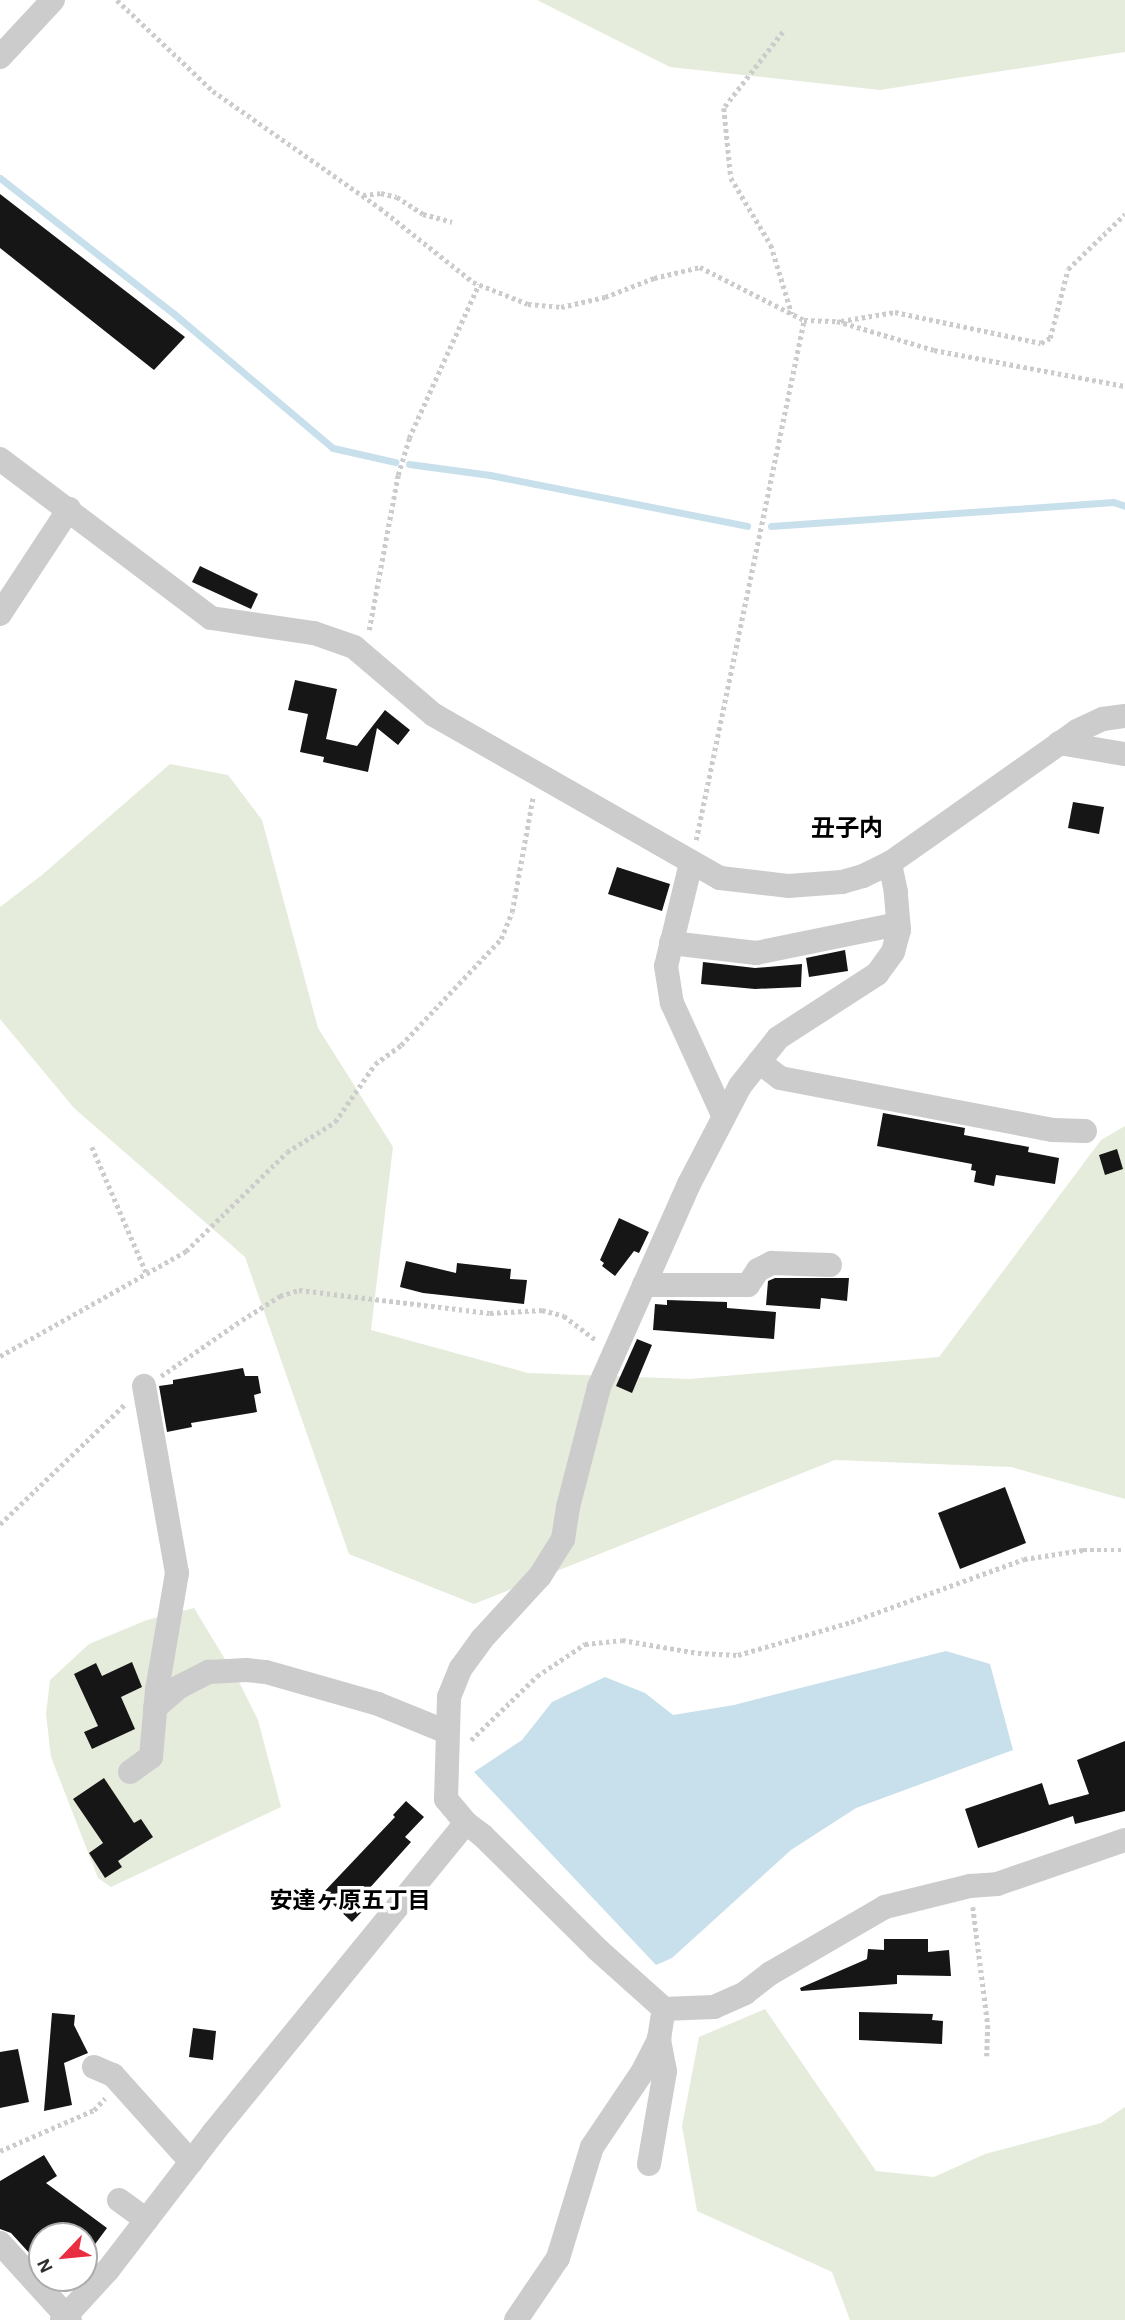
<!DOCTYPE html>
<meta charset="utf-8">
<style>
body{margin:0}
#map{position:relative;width:1125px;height:2320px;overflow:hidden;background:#fff;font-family:"Alegreya Sans","Noto Sans JP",sans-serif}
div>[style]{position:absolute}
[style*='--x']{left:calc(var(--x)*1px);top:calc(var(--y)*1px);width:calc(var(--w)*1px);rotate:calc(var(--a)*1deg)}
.green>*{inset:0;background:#e5ecdc}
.water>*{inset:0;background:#c8dfec}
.stream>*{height:7px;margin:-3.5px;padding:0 3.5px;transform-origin:3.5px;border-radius:3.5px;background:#c8dfec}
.building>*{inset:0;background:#161616}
.path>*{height:4.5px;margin-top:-2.25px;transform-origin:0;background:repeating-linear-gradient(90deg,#ccc 0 3.5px,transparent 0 7px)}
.minor>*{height:24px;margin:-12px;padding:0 12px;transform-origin:12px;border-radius:12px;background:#ccc}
span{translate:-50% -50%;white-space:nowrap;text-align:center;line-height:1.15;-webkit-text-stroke:7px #fff;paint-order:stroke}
.neighbourhood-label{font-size:23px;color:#000;font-weight:700}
.quarter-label{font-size:24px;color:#000;font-weight:700}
.north{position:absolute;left:28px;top:2222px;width:70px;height:70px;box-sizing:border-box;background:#fff;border:2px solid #acacac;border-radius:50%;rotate:244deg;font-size:19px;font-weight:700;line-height:28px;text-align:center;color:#2f2f2f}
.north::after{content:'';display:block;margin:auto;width:24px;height:32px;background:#e82e40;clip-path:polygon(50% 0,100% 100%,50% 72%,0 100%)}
</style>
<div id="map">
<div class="green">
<div style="clip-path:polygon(537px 0,1125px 0,1125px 52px,880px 90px,670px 67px)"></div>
<div style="clip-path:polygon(170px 764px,228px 775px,262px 820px,318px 1028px,393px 1147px,371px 1330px,528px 1373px,690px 1379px,939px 1357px,1101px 1140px,1125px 1126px,1125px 1499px,1011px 1467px,835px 1460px,474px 1604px,349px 1554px,245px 1257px,74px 1108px,0 1019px,0 907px,42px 875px)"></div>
<div style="clip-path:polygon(194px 1608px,240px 1684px,258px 1720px,281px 1807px,111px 1887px,98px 1878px,51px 1757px,46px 1714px,50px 1680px,89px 1644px,147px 1620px)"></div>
<div style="clip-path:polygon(765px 2009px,876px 2171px,934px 2177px,985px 2154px,1101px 2123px,1125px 2107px,1125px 2320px,850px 2320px,832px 2272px,697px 2211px,682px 2126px,699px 2037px)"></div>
</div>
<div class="water">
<div style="clip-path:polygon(946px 1651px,990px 1664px,1013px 1750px,856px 1808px,791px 1850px,672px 1958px,656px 1965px,474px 1772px,522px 1740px,552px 1702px,605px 1677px,645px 1693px,673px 1715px,734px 1705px)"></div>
</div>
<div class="stream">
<div style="--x:0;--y:178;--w:219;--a:38"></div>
<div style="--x:173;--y:313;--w:209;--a:40.2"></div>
<div style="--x:333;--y:448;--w:64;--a:12.7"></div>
<div style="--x:409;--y:464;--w:82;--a:7.7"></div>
<div style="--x:490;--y:475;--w:262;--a:11.2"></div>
<div style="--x:771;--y:526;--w:343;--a:-4"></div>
<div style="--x:1113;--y:502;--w:13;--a:18"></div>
</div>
<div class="building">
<div style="clip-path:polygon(0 194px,185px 337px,154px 370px,0 248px)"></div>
<div style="clip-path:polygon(200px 566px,258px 594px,251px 609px,192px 582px)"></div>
<div style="clip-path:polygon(295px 680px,337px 689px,326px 739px,357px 746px,385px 710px,410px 730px,398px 745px,377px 728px,368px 772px,323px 762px,324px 757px,300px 752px,308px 714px,288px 710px)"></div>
<div style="clip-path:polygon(1073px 802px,1104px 807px,1099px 834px,1068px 828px)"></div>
<div style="clip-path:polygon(617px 867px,670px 884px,662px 911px,608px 894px)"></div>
<div style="clip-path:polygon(845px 950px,848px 971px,809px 977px,806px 958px)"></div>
<div style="clip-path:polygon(703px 962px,755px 968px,802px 964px,801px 987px,755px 989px,701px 984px)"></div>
<div style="clip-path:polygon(883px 1113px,965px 1128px,964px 1135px,1029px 1147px,1028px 1152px,1059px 1158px,1055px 1184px,996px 1175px,994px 1186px,974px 1182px,976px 1171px,971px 1170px,972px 1164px,877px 1146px)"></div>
<div style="clip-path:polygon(1117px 1149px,1123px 1169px,1105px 1175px,1099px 1155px)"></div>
<div style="clip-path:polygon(619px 1218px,649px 1232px,639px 1253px,634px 1251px,615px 1276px,602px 1266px,604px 1263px,600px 1260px)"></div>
<div style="clip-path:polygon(406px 1261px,456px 1273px,457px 1263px,511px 1269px,510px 1279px,527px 1280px,524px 1304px,423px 1293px,400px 1287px)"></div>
<div style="clip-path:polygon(775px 1278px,849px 1278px,847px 1301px,821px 1298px,820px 1309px,766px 1305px,768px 1281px)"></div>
<div style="clip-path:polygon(667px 1300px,727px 1302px,727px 1308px,776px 1312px,774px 1339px,653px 1330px,655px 1304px,667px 1305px)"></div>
<div style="clip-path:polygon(637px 1339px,652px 1345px,632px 1393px,616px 1386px)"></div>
<div style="clip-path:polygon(243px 1368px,245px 1376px,258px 1376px,261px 1393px,254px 1395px,257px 1412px,191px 1423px,192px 1427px,167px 1432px,159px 1386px,173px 1384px,173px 1380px)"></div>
<div style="clip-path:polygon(1005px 1487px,1026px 1543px,960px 1569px,938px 1513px)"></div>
<div style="clip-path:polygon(132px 1662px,142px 1687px,121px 1697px,135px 1729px,92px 1749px,84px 1732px,98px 1726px,74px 1674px,96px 1663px,102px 1676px)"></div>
<div style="clip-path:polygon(1125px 1741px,1125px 1811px,1075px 1824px,1073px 1816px,978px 1848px,965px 1809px,1042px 1783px,1049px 1805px,1089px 1794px,1077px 1760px)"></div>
<div style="clip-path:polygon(104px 1778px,134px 1823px,141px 1819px,153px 1837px,118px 1861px,122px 1867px,105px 1878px,89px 1853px,103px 1843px,73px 1799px)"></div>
<div style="clip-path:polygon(406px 1801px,424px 1817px,405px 1837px,411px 1842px,367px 1891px,375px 1898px,352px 1922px,322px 1894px,395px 1817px,393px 1815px)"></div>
<div style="clip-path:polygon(884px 1939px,928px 1939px,928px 1952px,949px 1950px,951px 1976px,897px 1975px,897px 1984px,801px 1991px,800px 1988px,867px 1959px,868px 1949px,884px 1950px)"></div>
<div style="clip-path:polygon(859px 2012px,933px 2014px,932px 2020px,943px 2021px,942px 2044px,859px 2040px)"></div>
<div style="clip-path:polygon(52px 2013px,75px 2015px,74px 2025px,88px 2053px,64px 2063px,72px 2105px,44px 2111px)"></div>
<div style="clip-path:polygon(193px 2028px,216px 2031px,213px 2060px,189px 2057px)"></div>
<div style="clip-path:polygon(18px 2049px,29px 2102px,0 2108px,0 2052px)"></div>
<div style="clip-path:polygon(44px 2155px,57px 2176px,46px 2183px,107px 2228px,84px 2259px,84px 2236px,42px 2236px,42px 2267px,11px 2233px,0 2229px,0 2181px)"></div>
</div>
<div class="path">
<div style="--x:117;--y:0;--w:132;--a:43.5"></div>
<div style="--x:213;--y:91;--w:204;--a:35"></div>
<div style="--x:380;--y:208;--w:119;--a:38.5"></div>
<div style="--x:473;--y:282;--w:59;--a:21.8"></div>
<div style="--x:528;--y:304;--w:33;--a:5"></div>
<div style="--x:561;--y:307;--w:45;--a:-12.8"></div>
<div style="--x:605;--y:297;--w:53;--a:-21.2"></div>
<div style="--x:654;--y:278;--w:47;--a:-13.4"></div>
<div style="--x:700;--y:267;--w:117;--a:27"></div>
<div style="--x:804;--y:320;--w:33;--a:2"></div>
<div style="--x:837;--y:321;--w:101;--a:16.6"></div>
<div style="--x:934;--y:350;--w:194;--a:10.7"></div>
<div style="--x:783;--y:32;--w:96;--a:127.8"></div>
<div style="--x:724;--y:108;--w:70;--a:84.3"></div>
<div style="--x:731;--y:178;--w:78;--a:59.2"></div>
<div style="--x:771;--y:245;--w:72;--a:73.1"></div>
<div style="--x:363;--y:195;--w:18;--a:-6"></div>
<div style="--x:381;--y:193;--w:16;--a:14"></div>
<div style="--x:397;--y:197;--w:31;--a:33"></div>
<div style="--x:423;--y:214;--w:30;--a:15"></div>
<div style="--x:841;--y:321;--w:55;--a:-9.5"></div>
<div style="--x:895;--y:312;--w:149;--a:12"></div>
<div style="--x:1041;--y:343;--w:10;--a:-29"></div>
<div style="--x:1050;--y:338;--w:71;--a:-75.4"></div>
<div style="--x:1068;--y:269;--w:79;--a:-44"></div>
<div style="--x:369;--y:630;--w:158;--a:-79.4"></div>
<div style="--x:398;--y:475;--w:39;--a:-73"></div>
<div style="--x:409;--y:438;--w:169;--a:-65.6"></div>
<div style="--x:696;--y:840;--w:531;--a:-78.27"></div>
<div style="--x:92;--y:1147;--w:136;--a:66.6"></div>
<div style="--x:0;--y:1356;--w:214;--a:-29.4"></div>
<div style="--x:186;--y:1251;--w:141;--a:-44.4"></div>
<div style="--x:287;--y:1152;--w:57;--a:-32"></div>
<div style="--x:335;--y:1122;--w:70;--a:-55.4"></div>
<div style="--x:375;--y:1064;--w:32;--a:-36"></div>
<div style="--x:401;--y:1045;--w:146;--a:-46.7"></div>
<div style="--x:501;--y:939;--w:29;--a:-68"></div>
<div style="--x:512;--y:912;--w:118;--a:-79.7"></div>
<div style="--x:161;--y:1376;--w:98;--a:-34.7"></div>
<div style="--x:242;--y:1320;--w:45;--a:-32.3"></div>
<div style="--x:280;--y:1296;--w:20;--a:-18"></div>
<div style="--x:299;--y:1290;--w:192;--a:6.9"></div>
<div style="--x:490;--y:1313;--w:52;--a:-3.3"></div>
<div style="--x:542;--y:1310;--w:23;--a:15"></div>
<div style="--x:564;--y:1316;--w:40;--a:37"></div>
<div style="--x:0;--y:1524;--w:172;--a:-43.8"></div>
<div style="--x:471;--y:1740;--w:92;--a:-44.1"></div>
<div style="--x:537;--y:1676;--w:58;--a:-33.7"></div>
<div style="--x:585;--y:1644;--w:37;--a:-6"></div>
<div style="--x:622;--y:1640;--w:77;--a:9.7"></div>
<div style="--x:698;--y:1653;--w:40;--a:2.9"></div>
<div style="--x:738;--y:1655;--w:118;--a:-16.3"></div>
<div style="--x:851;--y:1622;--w:184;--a:-20"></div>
<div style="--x:1024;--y:1559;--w:60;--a:-8.7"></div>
<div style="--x:1083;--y:1550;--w:42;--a:0"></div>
<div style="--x:973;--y:1907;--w:119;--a:82.8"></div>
<div style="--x:988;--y:2025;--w:31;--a:92"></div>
<div style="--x:0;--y:2151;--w:103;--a:-23.6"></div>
<div style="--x:94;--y:2110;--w:16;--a:-47"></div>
</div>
<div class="minor">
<div style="--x:0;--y:57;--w:78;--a:-47.1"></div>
<div style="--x:0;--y:459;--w:264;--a:37"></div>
<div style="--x:211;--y:618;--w:104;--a:8.3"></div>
<div style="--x:314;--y:633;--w:42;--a:19.3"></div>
<div style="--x:354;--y:647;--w:105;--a:40.4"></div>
<div style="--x:434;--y:715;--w:329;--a:29.7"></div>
<div style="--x:720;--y:878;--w:68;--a:6.7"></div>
<div style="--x:788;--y:886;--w:54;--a:-4.2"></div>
<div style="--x:842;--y:882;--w:22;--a:-16"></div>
<div style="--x:863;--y:876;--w:30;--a:-26"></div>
<div style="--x:890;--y:863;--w:229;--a:-35.2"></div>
<div style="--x:1077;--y:731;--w:29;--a:-25"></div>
<div style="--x:1103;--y:719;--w:22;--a:-8"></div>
<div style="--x:0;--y:614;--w:126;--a:-56.7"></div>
<div style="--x:1059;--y:743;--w:67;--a:9.5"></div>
<div style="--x:691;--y:863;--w:106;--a:103.6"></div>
<div style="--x:666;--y:966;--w:37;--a:81"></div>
<div style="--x:672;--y:1003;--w:125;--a:65.5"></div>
<div style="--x:671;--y:943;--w:86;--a:6.7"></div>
<div style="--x:756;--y:953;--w:145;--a:-11.5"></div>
<div style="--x:759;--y:1062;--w:26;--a:37"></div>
<div style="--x:780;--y:1078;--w:278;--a:10.8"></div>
<div style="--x:1053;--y:1130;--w:32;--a:2"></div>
<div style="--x:644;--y:1285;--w:104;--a:0"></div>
<div style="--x:748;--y:1285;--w:18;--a:-56"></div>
<div style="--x:758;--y:1270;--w:16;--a:-27"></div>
<div style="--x:772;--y:1263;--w:58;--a:2"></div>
<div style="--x:155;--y:1708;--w:32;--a:-41"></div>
<div style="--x:179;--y:1687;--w:34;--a:-27"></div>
<div style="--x:209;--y:1672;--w:37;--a:-3"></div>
<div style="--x:246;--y:1670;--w:20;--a:6"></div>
<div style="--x:266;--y:1672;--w:116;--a:15.9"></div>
<div style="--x:378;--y:1704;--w:74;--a:22.1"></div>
<div style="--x:130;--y:1772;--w:26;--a:-36"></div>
<div style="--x:151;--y:1757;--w:67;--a:-84.9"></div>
<div style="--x:157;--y:1690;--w:119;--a:-80.3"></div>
<div style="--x:177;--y:1573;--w:190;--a:-100"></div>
<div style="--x:466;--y:1823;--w:31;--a:-130"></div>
<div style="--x:446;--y:1799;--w:102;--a:-88.3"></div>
<div style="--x:449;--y:1697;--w:31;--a:-68"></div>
<div style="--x:461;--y:1668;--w:36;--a:-54"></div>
<div style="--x:482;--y:1639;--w:86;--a:-47.4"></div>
<div style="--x:540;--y:1576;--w:44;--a:-58.1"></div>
<div style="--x:563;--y:1539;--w:32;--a:-81"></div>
<div style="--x:568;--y:1507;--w:124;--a:-75.5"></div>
<div style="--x:599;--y:1387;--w:222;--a:-66.1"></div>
<div style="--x:689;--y:1184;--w:110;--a:-62.5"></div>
<div style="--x:740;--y:1086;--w:61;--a:-51.6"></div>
<div style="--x:778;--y:1038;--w:118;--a:-32.9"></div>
<div style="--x:877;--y:974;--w:27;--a:-54"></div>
<div style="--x:893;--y:952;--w:23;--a:-75"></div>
<div style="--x:899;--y:930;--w:38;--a:-95"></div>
<div style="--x:896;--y:892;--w:30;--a:-102"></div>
<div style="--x:94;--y:2067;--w:21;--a:23"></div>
<div style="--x:113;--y:2075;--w:117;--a:48.1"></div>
<div style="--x:649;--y:2164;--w:94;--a:-80.2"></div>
<div style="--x:665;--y:2071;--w:33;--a:-101"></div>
<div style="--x:119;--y:2200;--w:34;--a:36"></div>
<div style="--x:0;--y:2243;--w:104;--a:47.7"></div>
<div style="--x:62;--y:2320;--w:68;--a:-47.4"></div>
<div style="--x:108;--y:2270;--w:173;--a:-52.5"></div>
<div style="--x:213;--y:2133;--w:400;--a:-50.8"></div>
<div style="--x:466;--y:1823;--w:21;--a:37"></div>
<div style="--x:483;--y:1836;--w:161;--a:44.7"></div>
<div style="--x:597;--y:1949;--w:90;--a:41.8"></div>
<div style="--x:664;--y:2009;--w:50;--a:-2.3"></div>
<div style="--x:714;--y:2007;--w:34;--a:-24"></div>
<div style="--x:745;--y:1993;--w:33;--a:-38"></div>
<div style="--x:771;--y:1973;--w:132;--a:-30.1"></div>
<div style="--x:885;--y:1907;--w:88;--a:-13.9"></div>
<div style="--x:970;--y:1886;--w:27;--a:-4"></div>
<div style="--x:997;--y:1884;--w:135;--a:-19"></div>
<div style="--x:516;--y:2320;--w:75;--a:-55.9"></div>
<div style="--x:558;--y:2258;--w:116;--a:-73"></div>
<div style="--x:592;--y:2147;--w:92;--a:-56.1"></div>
<div style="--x:643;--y:2071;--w:36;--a:-63"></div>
<div style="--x:659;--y:2039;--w:30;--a:-81"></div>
</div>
<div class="neighbourhood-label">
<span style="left:350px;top:1902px">安達ヶ原五丁目</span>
</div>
<div class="quarter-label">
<span style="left:847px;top:830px">丑子内</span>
</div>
<div class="north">N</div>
</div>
